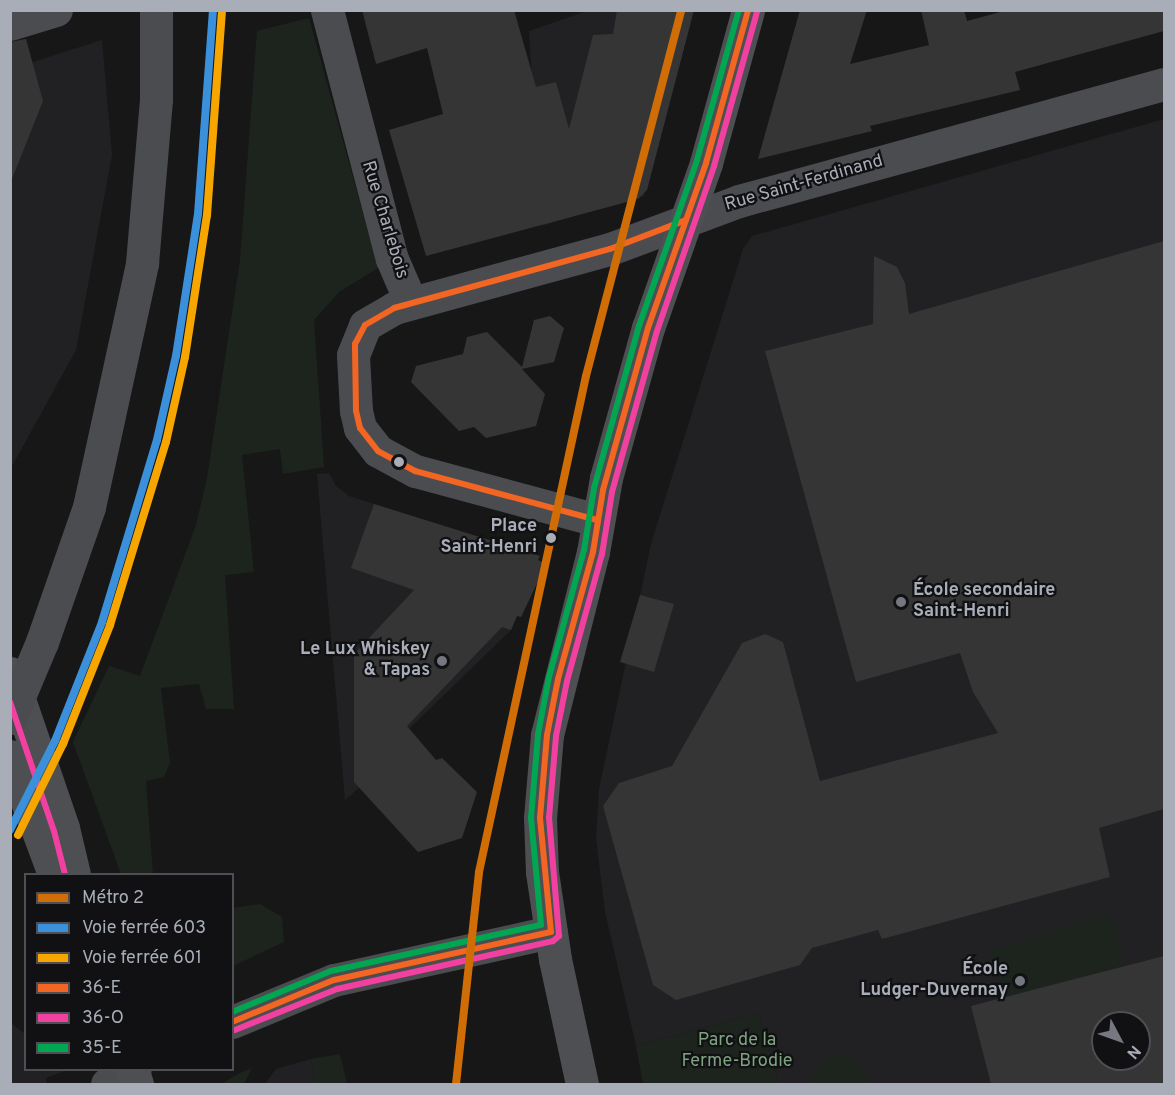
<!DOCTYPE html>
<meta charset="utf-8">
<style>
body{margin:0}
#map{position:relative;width:1175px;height:1095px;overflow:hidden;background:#171717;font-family:Overpass,sans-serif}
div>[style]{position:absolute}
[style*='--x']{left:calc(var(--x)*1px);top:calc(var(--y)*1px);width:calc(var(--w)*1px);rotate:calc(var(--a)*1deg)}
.built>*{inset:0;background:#212123}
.green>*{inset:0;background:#1d241e}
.building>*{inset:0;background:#353536}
.minor>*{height:33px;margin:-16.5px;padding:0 16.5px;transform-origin:16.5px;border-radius:16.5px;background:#4b4c50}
.major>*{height:33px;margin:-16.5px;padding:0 16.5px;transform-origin:16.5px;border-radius:16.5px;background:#4d4f52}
.minor-bridge>*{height:33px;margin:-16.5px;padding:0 16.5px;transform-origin:16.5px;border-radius:16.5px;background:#4b4c50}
.bus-1>*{height:6px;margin:-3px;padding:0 3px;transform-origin:3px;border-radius:3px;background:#f26522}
.bus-2>*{height:6px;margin:-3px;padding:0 3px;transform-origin:3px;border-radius:3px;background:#f240a1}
.bus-3>*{height:6px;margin:-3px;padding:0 3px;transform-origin:3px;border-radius:3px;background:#00a651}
.rail-1>*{height:8px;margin:-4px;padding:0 4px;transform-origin:4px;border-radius:4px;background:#3a90db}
.rail-2>*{height:8px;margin:-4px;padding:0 4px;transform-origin:4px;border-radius:4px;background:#f7a600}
.metro-1>*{height:8px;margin:-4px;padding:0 4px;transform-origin:4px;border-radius:4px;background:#d06d07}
.dots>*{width:16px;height:16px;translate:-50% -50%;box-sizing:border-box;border:3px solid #111113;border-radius:50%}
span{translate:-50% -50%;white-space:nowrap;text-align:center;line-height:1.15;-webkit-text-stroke:4.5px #111113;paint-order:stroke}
.street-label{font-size:18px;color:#a8adb8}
.stop-label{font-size:18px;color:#a8adb8;font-weight:700}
.right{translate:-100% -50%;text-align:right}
.poi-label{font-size:18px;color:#a8adb8;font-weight:700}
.left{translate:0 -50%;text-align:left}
.park-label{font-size:18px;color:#7fa381}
.frame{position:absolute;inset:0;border:12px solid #a8adb8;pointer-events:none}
.legend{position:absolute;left:24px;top:873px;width:210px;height:198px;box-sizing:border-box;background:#111113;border:2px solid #4d4f55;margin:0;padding:8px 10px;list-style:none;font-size:18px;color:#a8adb8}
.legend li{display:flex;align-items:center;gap:12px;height:30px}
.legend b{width:30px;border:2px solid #4d4f55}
.north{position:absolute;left:1091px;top:1011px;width:60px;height:60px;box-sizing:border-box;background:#111113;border:2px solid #4d4f55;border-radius:50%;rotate:131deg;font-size:16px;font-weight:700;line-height:24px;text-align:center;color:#a8adb8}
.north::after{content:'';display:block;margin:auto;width:21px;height:27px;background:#757880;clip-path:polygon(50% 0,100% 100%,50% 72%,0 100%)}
</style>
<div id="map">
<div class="built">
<div style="clip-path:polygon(587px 11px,692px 11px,644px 196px,541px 226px,529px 31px)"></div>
<div style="clip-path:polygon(102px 40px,112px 155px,76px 350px,11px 468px,11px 69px)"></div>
<div style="clip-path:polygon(evenodd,1164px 119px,1164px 1084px,779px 1084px,759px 1013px,636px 1046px,605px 912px,596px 838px,599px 789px,651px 544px,743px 249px,752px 236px,1164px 119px,1103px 1023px,1139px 1023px,1139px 1059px,1103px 1059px,1103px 1023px)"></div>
<div style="clip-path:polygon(329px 473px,336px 486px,349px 496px,539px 556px,538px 560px,546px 564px,521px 617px,517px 616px,511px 630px,409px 729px,417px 738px,345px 800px,317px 474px)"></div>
<div style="clip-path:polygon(10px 1022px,25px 1034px,26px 1070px,67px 1070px,46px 1078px,47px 1084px,11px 1084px)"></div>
<div style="clip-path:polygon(311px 1059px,315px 1084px,265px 1084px,276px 1069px)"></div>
</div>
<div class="green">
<div style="clip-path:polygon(309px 18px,378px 268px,339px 292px,314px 320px,324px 467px,283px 474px,280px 449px,242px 455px,254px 572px,225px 575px,234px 709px,206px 709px,199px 684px,161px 688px,170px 763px,164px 777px,146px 781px,153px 874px,121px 874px,73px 742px,109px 666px,140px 676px,196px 525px,207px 478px,240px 260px,257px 31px)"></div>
<div style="clip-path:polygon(260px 904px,282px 917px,284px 942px,233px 966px,233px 908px)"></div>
<div style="clip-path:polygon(1112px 915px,1125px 966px,1004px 997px,990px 949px)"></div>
<div style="clip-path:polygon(759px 1013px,779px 1084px,643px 1084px,636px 1046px)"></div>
<div style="clip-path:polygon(340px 1054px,347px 1084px,315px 1084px,311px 1059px)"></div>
<div style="clip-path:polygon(832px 1055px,844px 1055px,860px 1063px,870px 1084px,810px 1084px,817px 1064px)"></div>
<div style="clip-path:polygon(252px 1068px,244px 1084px,221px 1084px,240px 1073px)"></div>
</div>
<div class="building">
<div style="clip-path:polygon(362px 10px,514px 10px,536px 87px,556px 82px,569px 129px,593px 35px,613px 34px,617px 10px,694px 10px,647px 190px,638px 199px,426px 256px,389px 130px,443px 114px,427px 48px,376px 64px)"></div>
<div style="clip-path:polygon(800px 10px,867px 10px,850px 64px,929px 45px,921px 10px,964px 10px,967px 21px,1008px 10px,1164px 10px,1164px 31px,1015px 72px,1020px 90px,870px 126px,872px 131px,758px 159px)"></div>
<div style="clip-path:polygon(26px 39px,43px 101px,12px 179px,10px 42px)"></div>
<div style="clip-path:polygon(1164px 241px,1164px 809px,1099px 828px,1110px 877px,882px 939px,878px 930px,812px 948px,800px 965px,676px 1000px,653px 985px,603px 806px,619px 783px,672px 766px,742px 643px,765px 634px,783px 642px,820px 781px,998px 733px,973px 692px,960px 653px,856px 682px,765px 351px,873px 324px,874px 256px,897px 267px,905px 283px,909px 314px)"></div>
<div style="clip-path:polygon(550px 316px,564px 328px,554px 362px,522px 369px,545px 394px,536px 426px,486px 438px,474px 427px,459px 431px,411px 382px,416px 366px,463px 354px,467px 337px,487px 332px,522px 367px,534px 320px)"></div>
<div style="clip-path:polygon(374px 504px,540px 556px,538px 560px,546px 564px,521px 617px,517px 616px,511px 630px,502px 627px,407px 726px,436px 760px,442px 758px,477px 792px,462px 838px,418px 852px,354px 782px,354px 654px,414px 590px,351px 568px)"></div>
<div style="clip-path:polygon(640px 595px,674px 604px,654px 672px,620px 662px)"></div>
<div style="clip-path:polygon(evenodd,1164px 956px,1164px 1084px,991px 1084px,971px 1006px,1164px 956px,1103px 1023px,1139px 1023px,1139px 1059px,1103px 1059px,1103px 1023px)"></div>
</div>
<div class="minor">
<div style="--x:327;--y:10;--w:257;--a:75.4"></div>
<div style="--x:392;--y:259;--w:48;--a:66.6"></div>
<div style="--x:10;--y:24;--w:48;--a:-16.9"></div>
<div style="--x:597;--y:520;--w:188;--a:-164.9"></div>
<div style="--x:415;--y:471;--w:42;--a:-151.6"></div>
<div style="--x:378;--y:451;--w:29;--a:-128"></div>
<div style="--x:360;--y:428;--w:17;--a:-103"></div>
<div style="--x:356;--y:411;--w:56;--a:-93.1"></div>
<div style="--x:353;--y:355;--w:32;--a:-68"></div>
<div style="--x:365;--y:325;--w:34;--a:-30"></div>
<div style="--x:394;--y:308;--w:224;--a:-15.3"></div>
<div style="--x:610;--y:249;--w:138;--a:-20.4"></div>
<div style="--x:739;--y:201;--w:441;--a:-15.4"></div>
<div style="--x:42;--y:642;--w:143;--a:-70.8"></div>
<div style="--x:89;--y:507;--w:250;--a:-77.7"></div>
<div style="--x:142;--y:263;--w:165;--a:-85.1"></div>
<div style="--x:156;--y:99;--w:89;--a:-90"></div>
<div style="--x:232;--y:1022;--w:110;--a:-22.4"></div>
<div style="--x:334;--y:980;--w:222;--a:-12.5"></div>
<div style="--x:107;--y:1084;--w:31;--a:-27"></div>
</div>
<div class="major">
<div style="--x:10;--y:673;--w:164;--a:71.1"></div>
<div style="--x:63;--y:828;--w:47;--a:76.6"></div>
<div style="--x:10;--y:756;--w:126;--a:69.6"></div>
<div style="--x:132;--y:1070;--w:15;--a:70"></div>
<div style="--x:582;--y:1084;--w:128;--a:-102.2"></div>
<div style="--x:555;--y:959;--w:88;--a:-98.5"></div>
<div style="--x:542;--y:872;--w:54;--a:-92.1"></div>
<div style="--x:540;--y:818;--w:83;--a:-85.2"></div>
<div style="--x:547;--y:735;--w:189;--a:-75.9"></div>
<div style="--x:593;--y:552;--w:75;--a:-80"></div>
<div style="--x:606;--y:478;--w:156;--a:-74.4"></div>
<div style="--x:648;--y:328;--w:175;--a:-70.6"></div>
<div style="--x:706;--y:163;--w:159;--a:-74.6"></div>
</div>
<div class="minor-bridge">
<div style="--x:10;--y:718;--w:82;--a:-67.2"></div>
</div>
<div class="bus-1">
<div style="--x:597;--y:520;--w:188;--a:-164.9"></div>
<div style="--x:415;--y:471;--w:42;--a:-151.6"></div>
<div style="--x:378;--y:451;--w:29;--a:-128"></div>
<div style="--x:360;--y:428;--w:17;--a:-103"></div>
<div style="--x:356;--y:411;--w:67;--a:-90.9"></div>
<div style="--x:355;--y:344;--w:21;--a:-62"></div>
<div style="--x:365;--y:325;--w:34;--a:-30"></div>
<div style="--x:394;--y:308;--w:224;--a:-15.3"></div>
<div style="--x:610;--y:249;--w:81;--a:-20.9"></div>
<div style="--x:232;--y:1022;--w:110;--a:-22.4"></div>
<div style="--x:334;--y:980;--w:222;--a:-12.5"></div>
<div style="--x:551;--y:932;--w:115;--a:-95.5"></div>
<div style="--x:540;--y:818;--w:83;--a:-85.2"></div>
<div style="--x:547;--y:735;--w:57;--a:-78.9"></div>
<div style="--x:558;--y:679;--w:132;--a:-74.6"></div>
<div style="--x:593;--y:552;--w:63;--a:-80.8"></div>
<div style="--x:603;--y:490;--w:168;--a:-74.5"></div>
<div style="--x:648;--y:328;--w:175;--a:-70.6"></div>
<div style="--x:706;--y:163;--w:159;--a:-74.6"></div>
</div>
<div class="bus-2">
<div style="--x:10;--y:702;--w:136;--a:71.2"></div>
<div style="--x:54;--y:831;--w:44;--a:75.7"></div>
<div style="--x:235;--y:1030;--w:110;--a:-21.9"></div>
<div style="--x:337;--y:989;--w:221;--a:-12.5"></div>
<div style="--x:553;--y:941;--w:8;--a:-40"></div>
<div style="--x:559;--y:936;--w:118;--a:-94.8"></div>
<div style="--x:549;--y:818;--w:82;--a:-85.1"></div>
<div style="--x:556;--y:736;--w:56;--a:-78.7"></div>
<div style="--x:567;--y:681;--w:132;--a:-74.6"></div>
<div style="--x:602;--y:554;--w:63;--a:-80.8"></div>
<div style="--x:612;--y:492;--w:167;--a:-74.4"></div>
<div style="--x:657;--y:331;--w:175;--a:-70.9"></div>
<div style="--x:714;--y:166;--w:160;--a:-74.4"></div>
</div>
<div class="bus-3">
<div style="--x:232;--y:1012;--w:107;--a:-22.5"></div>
<div style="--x:331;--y:971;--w:215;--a:-12.4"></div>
<div style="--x:541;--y:925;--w:107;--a:-95.3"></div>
<div style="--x:531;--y:818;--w:84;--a:-85.2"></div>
<div style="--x:538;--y:734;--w:58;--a:-79.1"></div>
<div style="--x:549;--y:677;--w:132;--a:-74.6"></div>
<div style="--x:584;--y:550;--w:63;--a:-80.8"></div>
<div style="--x:594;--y:488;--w:168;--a:-74.5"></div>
<div style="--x:639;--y:326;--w:176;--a:-70.7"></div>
<div style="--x:697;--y:160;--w:156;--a:-74.4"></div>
</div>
<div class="rail-1">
<div style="--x:10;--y:830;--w:100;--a:-63.2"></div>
<div style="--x:55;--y:741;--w:128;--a:-68.4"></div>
<div style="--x:102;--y:622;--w:190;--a:-73.2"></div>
<div style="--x:157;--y:440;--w:86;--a:-77.3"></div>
<div style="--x:176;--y:356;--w:144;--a:-81.2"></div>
<div style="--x:198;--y:214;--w:205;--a:-85.8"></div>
</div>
<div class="rail-2">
<div style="--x:18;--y:835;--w:102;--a:-63.7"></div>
<div style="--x:63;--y:744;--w:128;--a:-68.4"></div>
<div style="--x:110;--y:625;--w:191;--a:-73"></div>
<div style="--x:166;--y:442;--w:87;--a:-77.4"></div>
<div style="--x:185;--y:357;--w:144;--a:-81.2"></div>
<div style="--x:207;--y:215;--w:205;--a:-85.8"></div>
</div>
<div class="metro-1">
<div style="--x:456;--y:1084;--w:213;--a:-83.8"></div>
<div style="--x:479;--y:872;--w:507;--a:-77.83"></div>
<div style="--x:586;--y:376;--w:378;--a:-75.4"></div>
</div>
<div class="dots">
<div style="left:399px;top:462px;background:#a8adb8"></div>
<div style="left:551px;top:538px;background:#a8adb8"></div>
<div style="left:901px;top:602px;background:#757880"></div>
<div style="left:442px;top:661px;background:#757880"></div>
<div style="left:1020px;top:981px;background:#757880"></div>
</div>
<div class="street-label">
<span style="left:804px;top:184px;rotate:-16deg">Rue Saint-Ferdinand</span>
<span style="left:384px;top:220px;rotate:73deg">Rue Charlebois</span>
</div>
<div class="stop-label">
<span class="right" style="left:537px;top:538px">Place<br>Saint-Henri</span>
</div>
<div class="poi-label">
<span class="left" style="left:913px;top:602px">École secondaire<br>Saint-Henri</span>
<span class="right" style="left:430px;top:661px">Le Lux Whiskey<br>&amp; Tapas</span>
<span class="right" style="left:1008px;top:981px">École<br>Ludger-Duvernay</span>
</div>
<div class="park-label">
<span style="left:737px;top:1052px">Parc de la<br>Ferme-Brodie</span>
</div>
<div class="frame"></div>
<ul class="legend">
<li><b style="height:8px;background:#d06d07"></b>Métro 2</li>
<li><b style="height:8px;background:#3a90db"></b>Voie ferrée 603</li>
<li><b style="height:8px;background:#f7a600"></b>Voie ferrée 601</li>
<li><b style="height:8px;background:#f26522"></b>36-E</li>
<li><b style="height:8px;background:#f240a1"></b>36-O</li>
<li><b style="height:8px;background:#00a651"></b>35-E</li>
</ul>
<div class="north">N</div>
</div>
